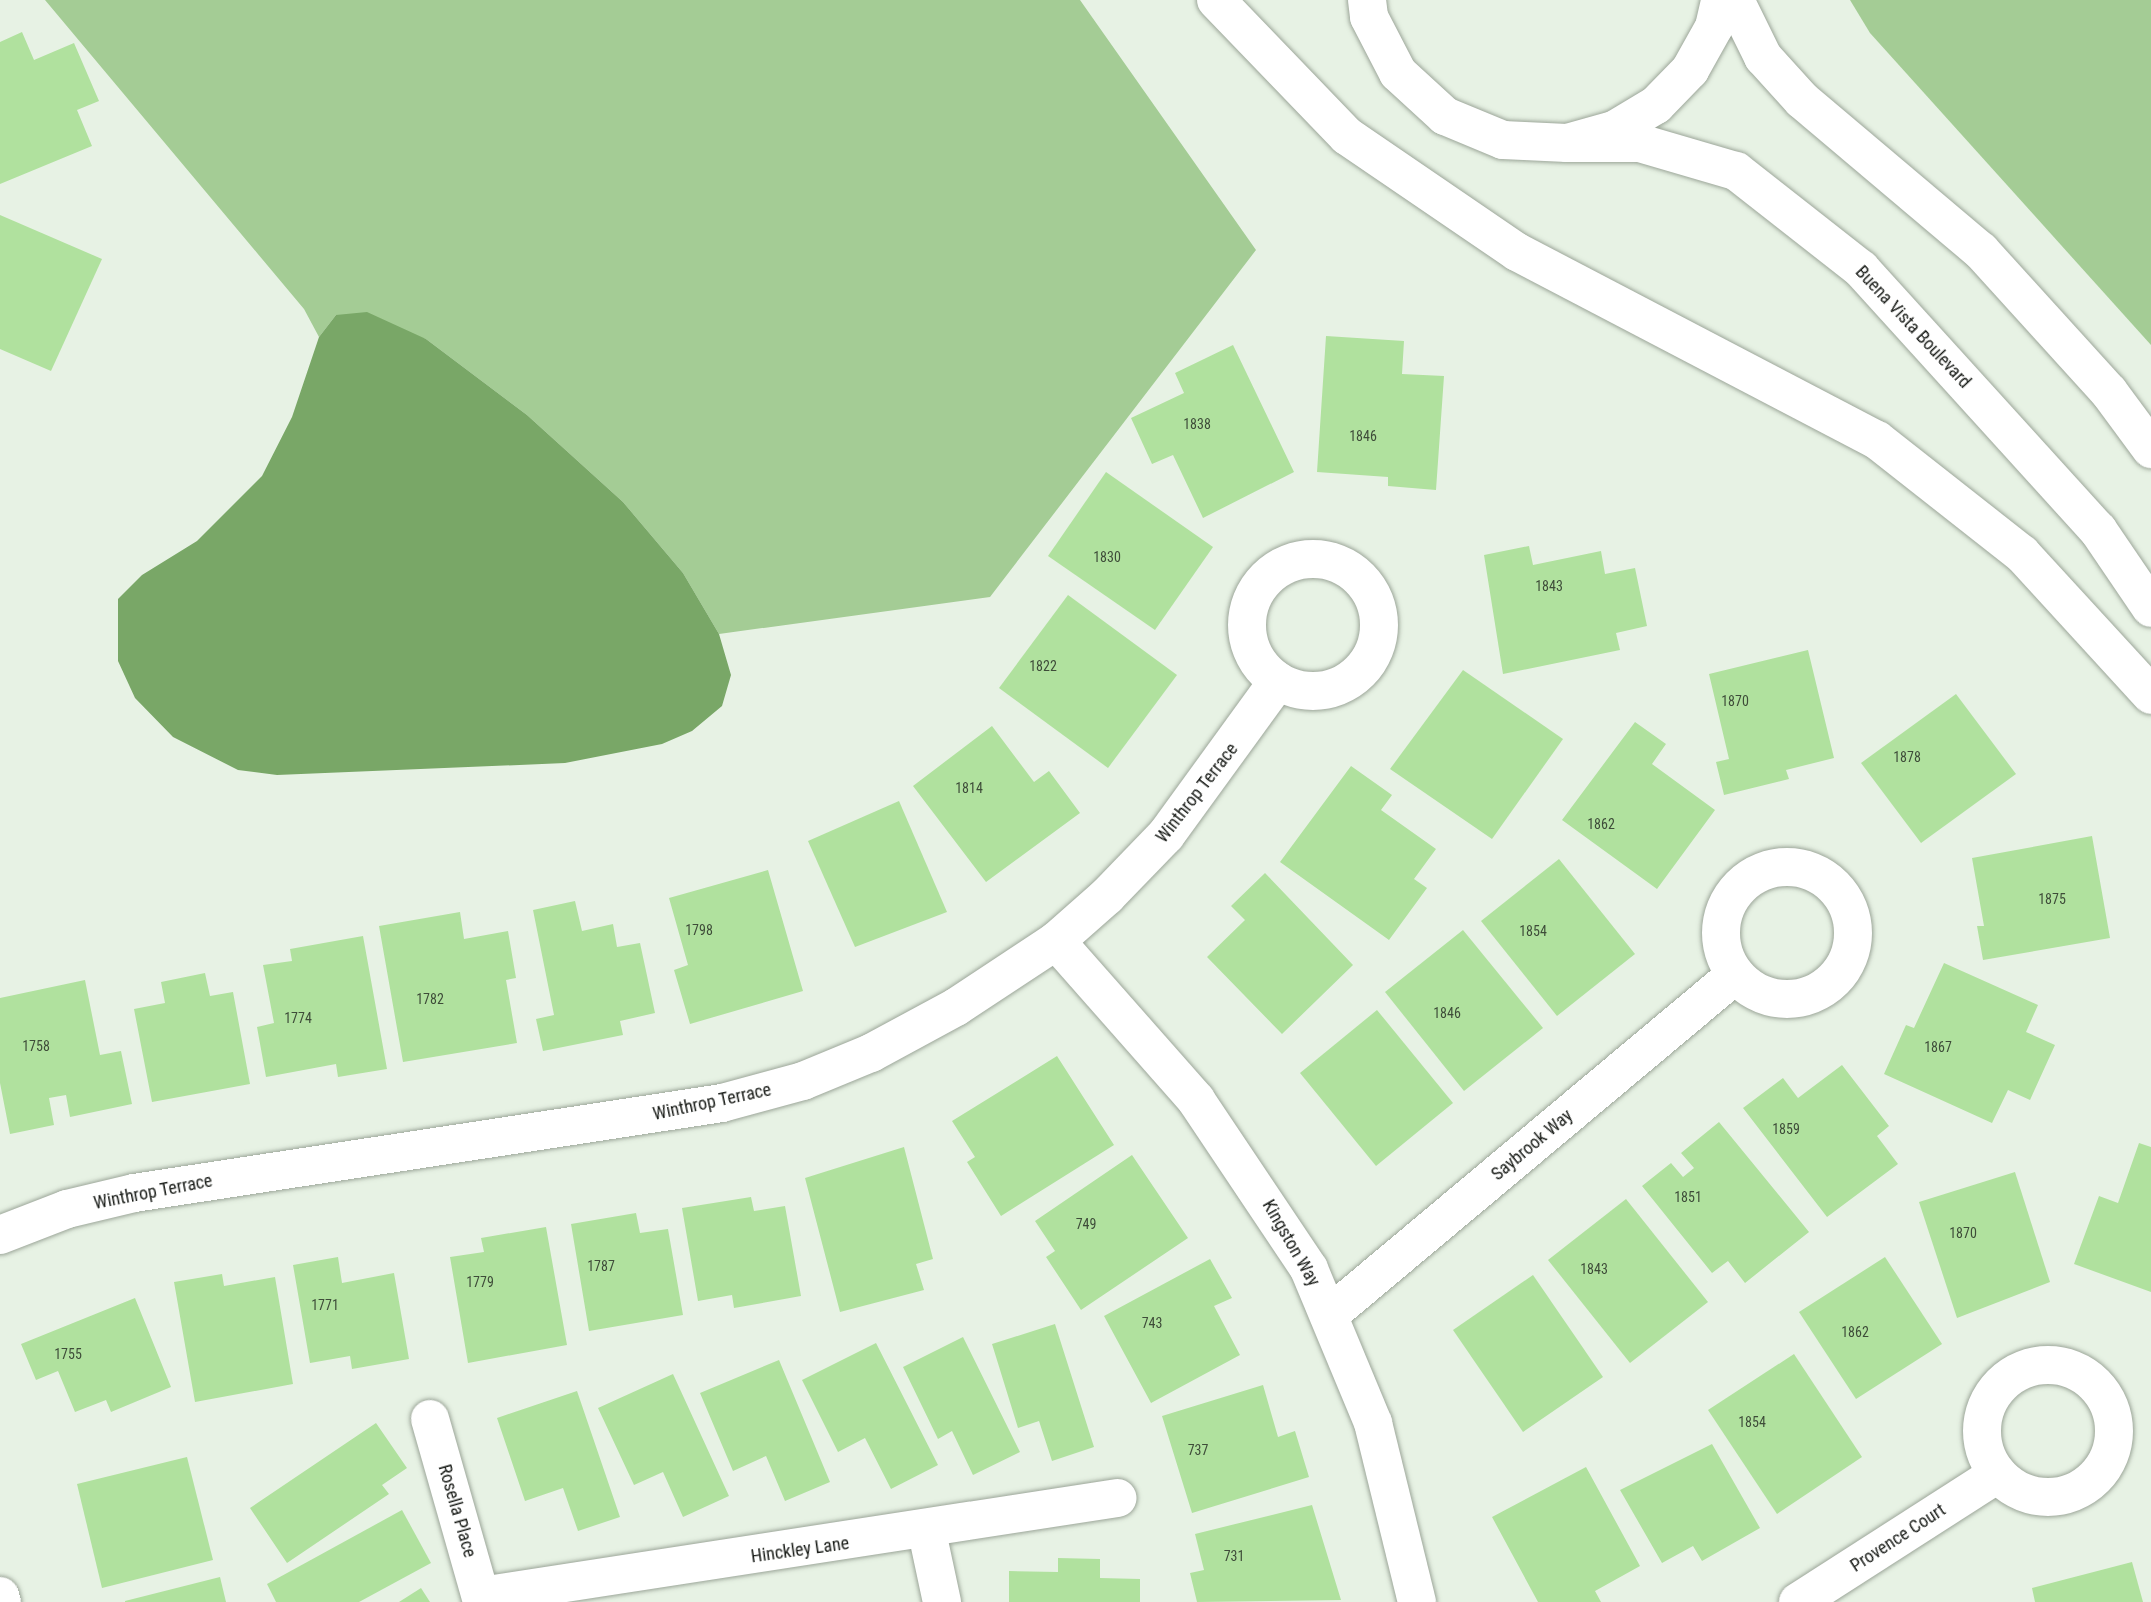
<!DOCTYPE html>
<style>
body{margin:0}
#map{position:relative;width:2151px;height:1602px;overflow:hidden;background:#e7f2e4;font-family:"Roboto Condensed",sans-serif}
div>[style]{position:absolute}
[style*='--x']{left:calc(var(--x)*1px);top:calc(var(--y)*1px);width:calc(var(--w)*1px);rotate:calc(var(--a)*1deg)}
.green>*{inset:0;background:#a4cc95}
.water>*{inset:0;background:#79a767}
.building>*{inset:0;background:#b0e19e}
.roads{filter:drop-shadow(0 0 2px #9ca699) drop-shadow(0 0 2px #9ca699)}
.minor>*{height:38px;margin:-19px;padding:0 19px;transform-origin:19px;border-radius:19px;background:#fff}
.minor>.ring{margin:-19px;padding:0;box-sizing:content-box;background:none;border:38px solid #fff;border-radius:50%}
.major>*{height:38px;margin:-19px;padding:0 19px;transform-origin:19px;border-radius:19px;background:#fff}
span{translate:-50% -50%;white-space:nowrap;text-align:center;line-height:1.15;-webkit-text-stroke:5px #fff;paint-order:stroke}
.number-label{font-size:14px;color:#3e4c39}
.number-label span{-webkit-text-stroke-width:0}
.street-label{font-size:18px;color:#181b17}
</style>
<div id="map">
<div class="green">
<div style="clip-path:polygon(45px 0,1080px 0,1256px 250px,990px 597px,719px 634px,683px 573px,623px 502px,527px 415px,426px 339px,336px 315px,319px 337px,304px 309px)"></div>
<div style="clip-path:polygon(1850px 0,2151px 0,2151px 345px,1870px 33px)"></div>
</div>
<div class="water">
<div style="clip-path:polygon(367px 312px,426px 339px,527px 415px,623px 502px,683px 573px,719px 634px,731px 675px,722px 706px,692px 731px,662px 744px,565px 763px,277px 775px,238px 770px,173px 737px,135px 698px,118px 661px,118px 599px,142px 575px,197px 541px,262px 476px,292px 417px,319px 337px,336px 315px)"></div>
</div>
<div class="building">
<div style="clip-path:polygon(22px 32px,34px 60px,74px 43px,99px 101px,77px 110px,92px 146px,0 184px,0 42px)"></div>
<div style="clip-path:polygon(0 215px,102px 259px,51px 371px,0 349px)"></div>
<div style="clip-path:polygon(1326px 336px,1404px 341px,1402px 374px,1444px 376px,1436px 490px,1388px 486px,1388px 477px,1317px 472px)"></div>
<div style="clip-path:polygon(1233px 345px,1294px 472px,1203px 518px,1173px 455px,1152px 464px,1131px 418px,1184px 393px,1175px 373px)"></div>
<div style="clip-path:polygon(1106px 472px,1213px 547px,1155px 630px,1048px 556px)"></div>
<div style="clip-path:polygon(1529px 546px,1533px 565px,1601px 551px,1605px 574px,1635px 568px,1647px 626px,1616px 633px,1620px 650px,1503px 674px,1484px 555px)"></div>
<div style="clip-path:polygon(1068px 595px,1177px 675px,1108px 768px,999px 688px)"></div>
<div style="clip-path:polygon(1808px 650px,1834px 758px,1786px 770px,1789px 779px,1724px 795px,1716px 762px,1729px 759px,1709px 674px)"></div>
<div style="clip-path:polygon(1463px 670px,1563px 739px,1492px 839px,1390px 769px)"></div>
<div style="clip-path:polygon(1956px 694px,2016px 774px,1921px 843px,1861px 763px)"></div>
<div style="clip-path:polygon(1635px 722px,1666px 744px,1652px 764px,1715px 810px,1657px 889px,1562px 820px)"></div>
<div style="clip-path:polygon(992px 726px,1034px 782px,1049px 771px,1080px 813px,986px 882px,913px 786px)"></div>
<div style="clip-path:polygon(1351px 766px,1392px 795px,1381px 810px,1436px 849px,1414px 879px,1427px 888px,1389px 940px,1280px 862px)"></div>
<div style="clip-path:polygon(899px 801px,947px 912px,855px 947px,808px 841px)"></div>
<div style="clip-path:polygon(2092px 836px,2110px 938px,1983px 960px,1977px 926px,1984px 926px,1972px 858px)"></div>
<div style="clip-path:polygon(1559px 859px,1635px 954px,1557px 1016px,1481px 921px)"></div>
<div style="clip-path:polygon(768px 870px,803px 991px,690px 1024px,674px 970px,688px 965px,669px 898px)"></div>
<div style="clip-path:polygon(1265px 873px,1353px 965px,1282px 1034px,1207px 957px,1245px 920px,1231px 906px)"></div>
<div style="clip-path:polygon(575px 901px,582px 931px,613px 924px,617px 947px,640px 943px,655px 1013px,620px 1021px,623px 1035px,543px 1051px,536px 1019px,554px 1015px,533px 910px)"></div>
<div style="clip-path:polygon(460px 912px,464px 939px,508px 931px,516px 978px,506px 980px,517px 1043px,403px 1062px,379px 926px)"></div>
<div style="clip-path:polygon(1463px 930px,1543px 1028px,1464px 1091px,1385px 992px)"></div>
<div style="clip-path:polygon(363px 936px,387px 1069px,338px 1077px,336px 1064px,266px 1077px,257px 1027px,274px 1023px,263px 965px,292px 961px,290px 949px)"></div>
<div style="clip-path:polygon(1944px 963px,2038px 1005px,2026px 1032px,2055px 1045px,2030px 1100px,2008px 1090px,1992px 1123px,1884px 1074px,1906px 1025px,1914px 1028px)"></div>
<div style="clip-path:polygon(205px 973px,210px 996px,233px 992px,250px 1084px,152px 1102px,134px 1009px,165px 1003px,161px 982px)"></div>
<div style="clip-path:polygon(85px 980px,100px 1055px,121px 1051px,132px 1104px,70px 1117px,66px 1095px,49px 1098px,54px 1125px,10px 1134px,0 1083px,0 998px)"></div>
<div style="clip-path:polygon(1377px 1010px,1453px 1103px,1376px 1166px,1300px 1073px)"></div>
<div style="clip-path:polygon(1057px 1056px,1114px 1145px,1001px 1216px,967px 1162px,975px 1157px,952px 1121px)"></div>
<div style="clip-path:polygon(1842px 1065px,1889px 1126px,1877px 1136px,1898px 1164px,1827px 1217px,1743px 1108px,1783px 1078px,1798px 1098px)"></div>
<div style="clip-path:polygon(1719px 1122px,1809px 1232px,1745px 1283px,1728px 1261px,1712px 1273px,1642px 1186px,1671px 1163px,1683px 1177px,1694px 1168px,1681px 1153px)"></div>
<div style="clip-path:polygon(2139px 1143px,2151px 1147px,2151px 1292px,2074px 1264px,2099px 1196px,2118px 1203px)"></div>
<div style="clip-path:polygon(904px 1147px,933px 1259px,916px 1264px,924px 1290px,840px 1312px,805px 1178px)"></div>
<div style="clip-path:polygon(1132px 1155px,1188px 1238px,1081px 1310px,1046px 1257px,1055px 1251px,1035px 1221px)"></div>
<div style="clip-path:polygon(2015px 1172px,2050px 1282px,1957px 1318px,1919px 1202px)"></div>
<div style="clip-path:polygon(751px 1197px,754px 1211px,785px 1206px,801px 1296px,734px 1308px,732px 1295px,698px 1301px,682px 1208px)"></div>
<div style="clip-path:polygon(1626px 1199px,1708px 1302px,1630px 1363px,1548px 1260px)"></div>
<div style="clip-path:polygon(636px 1213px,640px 1233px,668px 1229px,683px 1315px,589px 1331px,571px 1224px)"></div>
<div style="clip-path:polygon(546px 1227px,567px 1345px,468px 1363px,450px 1257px,484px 1252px,481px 1238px)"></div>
<div style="clip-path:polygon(338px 1257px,342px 1283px,394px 1273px,409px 1359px,352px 1369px,350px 1356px,310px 1363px,293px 1265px)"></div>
<div style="clip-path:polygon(1885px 1257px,1942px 1344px,1856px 1399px,1799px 1312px)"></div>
<div style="clip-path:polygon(1210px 1259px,1232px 1298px,1214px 1306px,1240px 1355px,1151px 1403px,1104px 1316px)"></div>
<div style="clip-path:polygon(222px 1274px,224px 1286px,275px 1277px,293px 1384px,195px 1402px,174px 1282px)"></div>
<div style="clip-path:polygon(1533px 1275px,1603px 1377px,1523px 1432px,1453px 1330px)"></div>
<div style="clip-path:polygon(135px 1298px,171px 1387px,111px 1412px,106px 1400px,75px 1412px,58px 1371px,36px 1380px,21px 1344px)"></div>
<div style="clip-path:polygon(1055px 1324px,1094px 1447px,1052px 1461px,1039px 1421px,1018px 1428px,992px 1344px)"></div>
<div style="clip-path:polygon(963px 1337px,1020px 1452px,973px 1475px,952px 1431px,938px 1439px,903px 1367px)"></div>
<div style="clip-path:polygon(876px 1343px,938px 1465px,891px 1489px,865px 1438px,838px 1452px,802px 1380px)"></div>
<div style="clip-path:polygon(1794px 1354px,1862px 1457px,1777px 1514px,1708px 1410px)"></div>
<div style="clip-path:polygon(779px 1360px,830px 1482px,785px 1501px,766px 1456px,733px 1471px,700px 1393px)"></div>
<div style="clip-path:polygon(673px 1374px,729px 1496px,683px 1517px,663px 1472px,634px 1485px,598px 1408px)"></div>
<div style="clip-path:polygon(1263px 1385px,1278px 1437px,1295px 1431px,1309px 1477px,1192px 1513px,1162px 1416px)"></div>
<div style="clip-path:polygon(577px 1391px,620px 1517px,578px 1531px,563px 1488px,525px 1501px,497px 1418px)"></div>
<div style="clip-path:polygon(376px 1423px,407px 1468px,382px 1485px,389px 1494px,287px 1563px,250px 1508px)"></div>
<div style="clip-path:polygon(1712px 1444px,1760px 1528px,1702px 1561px,1693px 1546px,1662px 1563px,1620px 1490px)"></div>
<div style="clip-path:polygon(187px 1457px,213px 1560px,102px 1588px,77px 1484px)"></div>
<div style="clip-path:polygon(1586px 1467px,1640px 1566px,1595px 1591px,1601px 1602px,1538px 1602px,1492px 1517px)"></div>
<div style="clip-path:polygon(1312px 1505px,1341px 1600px,1197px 1602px,1190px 1573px,1204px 1570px,1195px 1534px)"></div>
<div style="clip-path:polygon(402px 1510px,431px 1563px,359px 1602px,276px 1602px,267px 1584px)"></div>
<div style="clip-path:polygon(1058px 1558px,1100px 1559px,1100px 1578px,1140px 1579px,1140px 1602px,1009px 1602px,1009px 1571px,1058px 1572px)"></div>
<div style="clip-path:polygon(2132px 1562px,2143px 1602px,2035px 1602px,2032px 1588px)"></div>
<div style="clip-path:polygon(220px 1577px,226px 1602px,125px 1602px,125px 1601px)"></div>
<div style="clip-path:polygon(421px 1588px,430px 1602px,399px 1602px)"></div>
</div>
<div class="roads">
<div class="minor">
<div class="ring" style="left:1247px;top:559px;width:94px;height:94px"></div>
<div class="ring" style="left:1721px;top:867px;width:94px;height:94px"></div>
<div style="--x:1056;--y:941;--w:212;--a:48.6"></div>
<div style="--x:1196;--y:1100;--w:203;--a:56.2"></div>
<div style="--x:1309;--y:1269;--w:167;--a:67.4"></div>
<div style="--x:1373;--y:1423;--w:184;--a:76.2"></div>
<div style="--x:0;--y:1235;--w:72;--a:-21.2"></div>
<div style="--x:67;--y:1209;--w:69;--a:-13.4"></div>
<div style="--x:134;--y:1193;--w:595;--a:-8.7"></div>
<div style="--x:722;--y:1103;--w:84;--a:-15.2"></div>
<div style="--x:803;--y:1081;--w:74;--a:-22.4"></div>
<div style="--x:871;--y:1053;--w:97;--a:-28.4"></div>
<div style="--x:956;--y:1007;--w:120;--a:-33.4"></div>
<div style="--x:1056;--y:941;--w:68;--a:-41.4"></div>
<div style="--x:1107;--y:896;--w:85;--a:-46"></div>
<div style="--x:1166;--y:835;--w:190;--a:-54"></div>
<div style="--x:1329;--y:1315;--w:530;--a:-39.94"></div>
<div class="ring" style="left:1982px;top:1365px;width:94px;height:94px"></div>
<div style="--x:430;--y:1419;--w:190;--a:74.1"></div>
<div style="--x:927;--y:1532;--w:72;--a:77.9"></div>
<div style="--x:0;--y:1596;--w:6;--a:72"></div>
<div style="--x:481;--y:1596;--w:644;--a:-8.75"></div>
<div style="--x:1798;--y:1602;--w:237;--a:-32.7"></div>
</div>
<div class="major">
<div style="--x:1216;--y:0;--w:189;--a:46.1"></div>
<div style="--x:1347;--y:136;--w:206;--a:34.3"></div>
<div style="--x:1517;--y:252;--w:406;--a:27.6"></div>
<div style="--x:1877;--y:440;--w:184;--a:38.2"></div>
<div style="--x:2022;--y:554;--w:191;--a:47.5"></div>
<div style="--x:1367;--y:0;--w:17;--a:83"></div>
<div style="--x:1369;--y:17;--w:63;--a:62.6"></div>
<div style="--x:1398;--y:73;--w:64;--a:42.5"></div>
<div style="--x:1445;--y:116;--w:63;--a:22.5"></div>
<div style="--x:1503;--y:140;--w:64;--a:2.7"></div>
<div style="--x:1567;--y:143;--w:49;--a:-15.5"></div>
<div style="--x:1614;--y:130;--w:49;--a:-30.8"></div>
<div style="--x:1656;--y:105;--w:49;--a:-45.8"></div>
<div style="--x:1690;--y:70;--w:49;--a:-60.8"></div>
<div style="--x:1714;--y:27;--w:28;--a:-77"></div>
<div style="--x:1735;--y:0;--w:64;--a:63.8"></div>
<div style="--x:1763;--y:57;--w:58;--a:47.8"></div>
<div style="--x:1802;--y:100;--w:234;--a:40.2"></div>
<div style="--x:1981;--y:251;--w:190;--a:47.8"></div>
<div style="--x:2109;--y:392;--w:71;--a:53.6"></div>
<div style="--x:1567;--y:143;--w:73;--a:0"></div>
<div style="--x:1640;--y:143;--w:100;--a:16.3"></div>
<div style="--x:1736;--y:171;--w:159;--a:38.1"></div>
<div style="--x:1861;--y:269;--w:353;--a:47.8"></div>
<div style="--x:2098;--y:530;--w:94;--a:55.8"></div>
</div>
</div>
<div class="number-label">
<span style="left:1197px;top:424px">1838</span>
<span style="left:1363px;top:436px">1846</span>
<span style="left:1107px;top:557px">1830</span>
<span style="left:1549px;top:586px">1843</span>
<span style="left:1043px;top:666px">1822</span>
<span style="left:1735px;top:701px">1870</span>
<span style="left:1907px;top:757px">1878</span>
<span style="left:969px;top:788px">1814</span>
<span style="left:1601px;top:824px">1862</span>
<span style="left:2052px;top:899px">1875</span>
<span style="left:699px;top:930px">1798</span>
<span style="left:1533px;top:931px">1854</span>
<span style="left:430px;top:999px">1782</span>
<span style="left:1447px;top:1013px">1846</span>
<span style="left:298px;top:1018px">1774</span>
<span style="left:36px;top:1046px">1758</span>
<span style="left:1938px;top:1047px">1867</span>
<span style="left:1786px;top:1129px">1859</span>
<span style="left:1688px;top:1197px">1851</span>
<span style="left:1086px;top:1224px">749</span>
<span style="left:1963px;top:1233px">1870</span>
<span style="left:601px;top:1266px">1787</span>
<span style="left:1594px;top:1269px">1843</span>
<span style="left:480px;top:1282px">1779</span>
<span style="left:325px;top:1305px">1771</span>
<span style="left:1152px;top:1323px">743</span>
<span style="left:1855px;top:1332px">1862</span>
<span style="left:68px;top:1354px">1755</span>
<span style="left:1752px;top:1422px">1854</span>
<span style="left:1198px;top:1450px">737</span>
<span style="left:1234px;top:1556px">731</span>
</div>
<div class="street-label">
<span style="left:1913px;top:327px;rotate:47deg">Buena Vista Boulevard</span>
<span style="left:1197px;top:793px;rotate:-52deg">Winthrop Terrace</span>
<span style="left:712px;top:1102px;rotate:-12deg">Winthrop Terrace</span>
<span style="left:1532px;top:1145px;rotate:-40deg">Saybrook Way</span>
<span style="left:153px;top:1192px;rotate:-11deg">Winthrop Terrace</span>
<span style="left:1291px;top:1243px;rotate:60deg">Kingston Way</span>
<span style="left:457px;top:1511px;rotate:74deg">Rosella Place</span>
<span style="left:1898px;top:1538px;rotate:-33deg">Provence Court</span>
<span style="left:800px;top:1550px;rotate:-8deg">Hinckley Lane</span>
</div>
</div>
